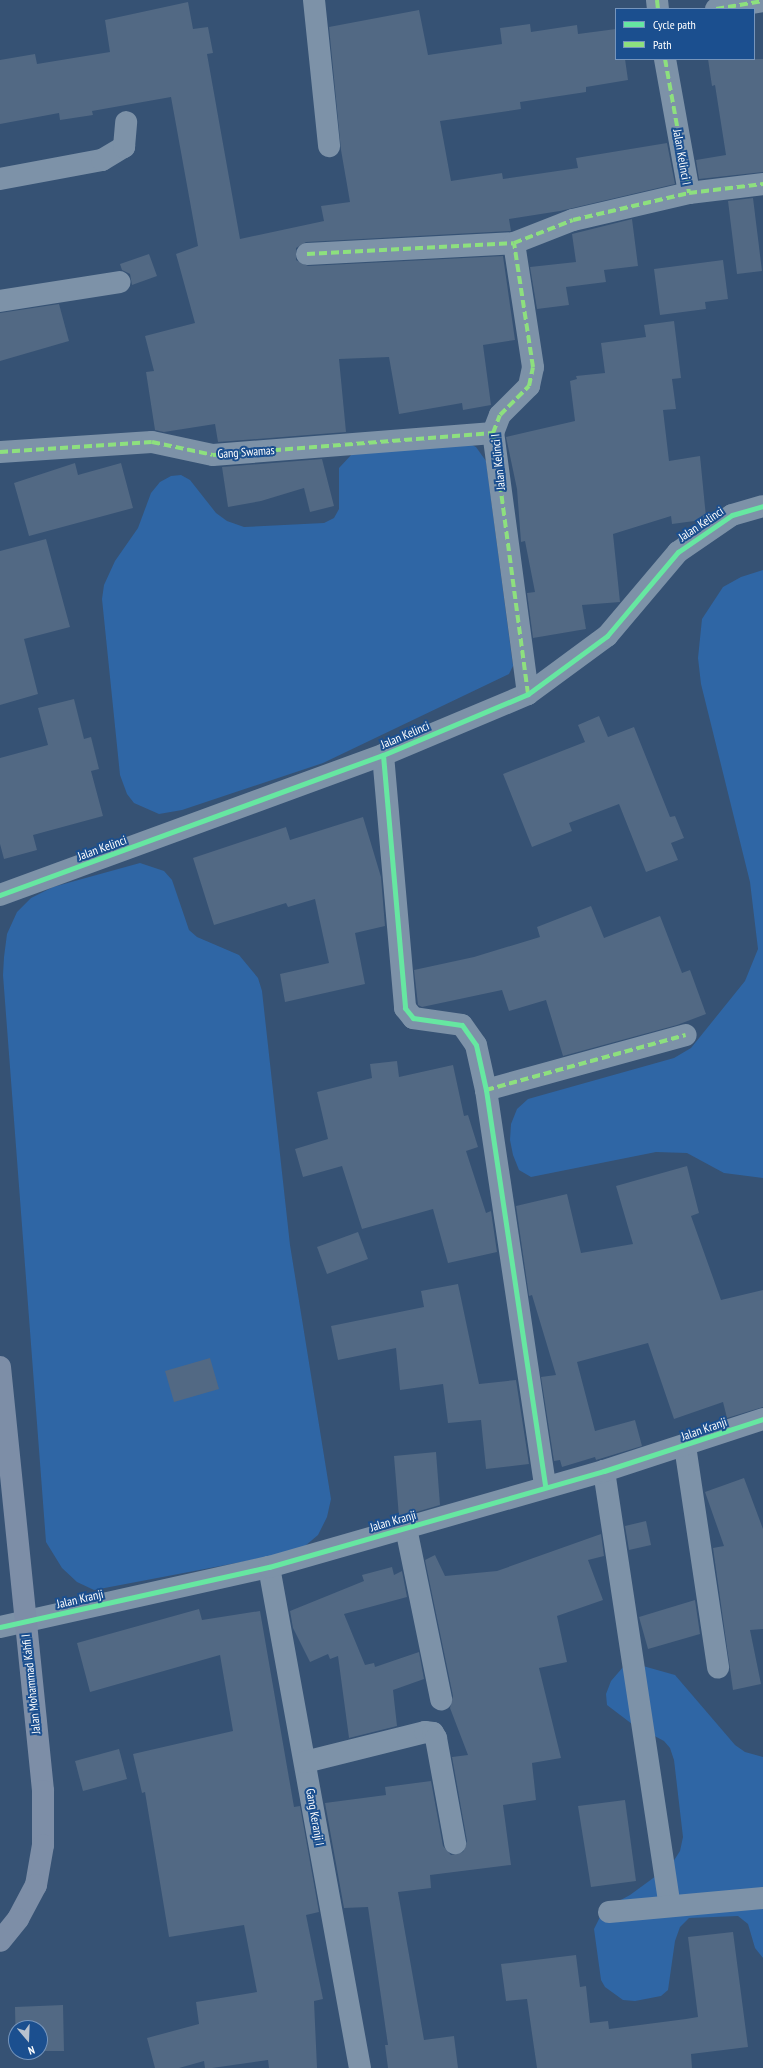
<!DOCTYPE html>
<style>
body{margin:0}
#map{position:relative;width:763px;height:2068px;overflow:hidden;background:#365274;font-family:"PT Sans Narrow",sans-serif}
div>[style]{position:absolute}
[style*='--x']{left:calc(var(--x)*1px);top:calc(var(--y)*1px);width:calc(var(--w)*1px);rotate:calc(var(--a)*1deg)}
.green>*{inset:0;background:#2f66a5}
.building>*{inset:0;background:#526984}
.minor>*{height:22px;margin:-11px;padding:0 11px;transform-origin:11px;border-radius:11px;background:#7d92a8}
.major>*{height:22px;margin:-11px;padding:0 11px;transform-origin:11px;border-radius:11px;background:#7d8ea7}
.quiet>*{height:4px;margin-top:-2px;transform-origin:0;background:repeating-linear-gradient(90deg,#8de07e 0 8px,transparent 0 12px)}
.cycleway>*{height:5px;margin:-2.5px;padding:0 2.5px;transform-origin:2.5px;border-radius:2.5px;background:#66e7a1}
span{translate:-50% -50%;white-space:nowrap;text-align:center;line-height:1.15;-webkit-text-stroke:4px #1b4f8f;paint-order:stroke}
.street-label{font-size:12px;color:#fff}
.legend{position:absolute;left:615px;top:8px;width:140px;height:52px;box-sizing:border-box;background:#1b4f8f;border:1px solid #7695bc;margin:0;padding:5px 7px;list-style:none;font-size:12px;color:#fff}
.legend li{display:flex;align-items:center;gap:8px;height:20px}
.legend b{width:20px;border:1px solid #7695bc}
.north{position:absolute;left:8px;top:2020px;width:40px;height:40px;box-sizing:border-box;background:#1b4f8f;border:1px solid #7695bc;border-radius:50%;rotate:161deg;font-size:11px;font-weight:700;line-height:16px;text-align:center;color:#fff}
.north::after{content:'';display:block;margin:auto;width:14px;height:18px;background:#b9c2ce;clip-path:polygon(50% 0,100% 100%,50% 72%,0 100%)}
</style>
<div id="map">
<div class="green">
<div style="clip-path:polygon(466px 442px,476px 447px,486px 461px,513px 666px,509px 674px,323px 763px,182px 810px,159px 814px,134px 803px,127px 794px,120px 775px,102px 599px,104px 585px,115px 561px,138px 528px,151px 493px,160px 482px,171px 476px,181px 475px,190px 480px,216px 513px,227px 521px,244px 527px,324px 523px,334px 518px,339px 509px,339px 468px,353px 453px)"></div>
<div style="clip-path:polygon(763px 570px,763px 1178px,724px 1173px,687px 1153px,656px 1152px,531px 1177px,519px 1170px,513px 1155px,510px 1140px,511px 1124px,517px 1109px,528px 1099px,674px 1058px,691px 1048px,745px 981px,758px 949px,750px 882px,701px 684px,698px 658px,702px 619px,723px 587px,741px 577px)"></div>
<div style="clip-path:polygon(140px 863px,164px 871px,172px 880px,189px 930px,197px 937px,239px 955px,258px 978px,262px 991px,290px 1245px,331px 1499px,327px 1517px,318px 1535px,299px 1551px,94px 1590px,77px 1582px,62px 1568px,46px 1542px,3px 975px,4px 957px,7px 934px,17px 912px,31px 898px,53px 887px)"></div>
<div style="clip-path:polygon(624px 1666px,643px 1666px,675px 1675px,735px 1745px,745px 1752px,763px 1757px,763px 1958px,755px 1948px,748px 1924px,738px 1916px,689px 1918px,680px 1927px,675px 1941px,668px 1990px,661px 1996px,635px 2001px,623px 2000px,605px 1987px,601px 1980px,594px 1929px,604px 1909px,630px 1895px,671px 1865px,680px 1851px,683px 1837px,674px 1760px,670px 1748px,664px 1741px,632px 1724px,607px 1705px,606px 1694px,611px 1681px)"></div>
</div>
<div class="building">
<div style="clip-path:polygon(188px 2px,193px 29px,208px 27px,213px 53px,207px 54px,240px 239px,324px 221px,321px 206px,350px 202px,341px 150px,329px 27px,419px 10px,428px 55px,502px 44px,500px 28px,530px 24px,531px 32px,577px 25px,578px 34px,616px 29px,616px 59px,625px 59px,628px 80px,586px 87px,586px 92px,520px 102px,521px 109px,440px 121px,451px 181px,502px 173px,503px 179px,578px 168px,576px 158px,667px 143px,675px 184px,560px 211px,509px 219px,511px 231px,306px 242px,296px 248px,296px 260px,308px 266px,503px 256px,515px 340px,483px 345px,491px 405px,463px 410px,462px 403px,399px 414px,389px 357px,339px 359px,346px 432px,218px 442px,215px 424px,164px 432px,155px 430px,146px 372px,154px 371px,145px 336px,195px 323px,176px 254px,198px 246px,171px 97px,92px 111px,93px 115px,60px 120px,59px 113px,0 124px,0 60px,35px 54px,37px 64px,110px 52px,105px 20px)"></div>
<div style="clip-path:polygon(708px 59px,763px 59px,763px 172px,699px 179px,696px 160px,726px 155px,715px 85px,712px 86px)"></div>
<div style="clip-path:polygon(753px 198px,762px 271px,737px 274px,728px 201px)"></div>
<div style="clip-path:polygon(632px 219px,638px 266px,604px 270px,606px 282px,566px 287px,569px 305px,537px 309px,530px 267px,576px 262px,572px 234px)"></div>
<div style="clip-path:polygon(149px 254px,157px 276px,132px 285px,130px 274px,122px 270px,120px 264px)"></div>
<div style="clip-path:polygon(723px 260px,728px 299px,705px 302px,706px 309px,660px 315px,654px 269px)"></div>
<div style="clip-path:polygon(59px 304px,69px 341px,0 361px,0 313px)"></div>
<div style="clip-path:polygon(674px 321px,681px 378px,672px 379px,676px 409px,663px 410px,669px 461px,700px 456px,706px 517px,702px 520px,672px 524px,671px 516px,613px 534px,620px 602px,582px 605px,586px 629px,533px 638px,527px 593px,535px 592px,525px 541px,521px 542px,517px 489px,506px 437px,575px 421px,570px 381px,577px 379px,576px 376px,605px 373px,601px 343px,646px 337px,644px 325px)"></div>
<div style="clip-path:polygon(322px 459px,334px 506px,310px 512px,304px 488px,261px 501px,228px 507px,222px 467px)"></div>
<div style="clip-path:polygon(75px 463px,78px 475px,121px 463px,133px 508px,29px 536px,14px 483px)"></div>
<div style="clip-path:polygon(46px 539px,70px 627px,24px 639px,38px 694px,0 705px,0 551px)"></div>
<div style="clip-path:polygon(74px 699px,84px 739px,91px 737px,99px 769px,91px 771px,103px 816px,33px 835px,37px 850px,4px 859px,0 844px,0 758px,48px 745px,38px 708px)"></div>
<div style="clip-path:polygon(599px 716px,608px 737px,634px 727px,670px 817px,675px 816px,684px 838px,671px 843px,678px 860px,646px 872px,619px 804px,569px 823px,572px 831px,532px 847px,503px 774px,585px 742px,578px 725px)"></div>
<div style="clip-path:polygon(363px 817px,381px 877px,385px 926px,355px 933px,365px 984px,285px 1002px,280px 974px,329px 963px,315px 899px,288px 907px,286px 903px,214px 925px,193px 858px,286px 827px,290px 840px)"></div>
<div style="clip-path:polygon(591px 906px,604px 938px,660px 916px,682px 973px,690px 970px,706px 1014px,677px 1025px,563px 1056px,546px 1000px,509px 1011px,502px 990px,422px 1007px,418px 1005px,414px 970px,474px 957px,540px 937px,537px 927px)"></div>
<div style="clip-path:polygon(397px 1061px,399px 1077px,453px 1065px,464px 1116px,468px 1115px,478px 1147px,466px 1151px,486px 1213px,491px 1211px,497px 1252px,448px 1263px,433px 1209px,362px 1229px,342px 1166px,303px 1177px,295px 1149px,328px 1139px,317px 1092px,372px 1078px,370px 1064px)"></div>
<div style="clip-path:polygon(687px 1166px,699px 1213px,691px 1216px,721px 1300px,763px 1290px,763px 1407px,727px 1418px,723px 1402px,674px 1419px,648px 1343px,577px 1362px,595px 1431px,635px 1420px,642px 1446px,596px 1460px,595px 1457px,562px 1467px,560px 1460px,554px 1461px,541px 1377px,556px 1375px,532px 1295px,529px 1296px,516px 1206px,567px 1194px,581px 1253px,633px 1244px,616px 1186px)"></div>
<div style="clip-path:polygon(358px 1232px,368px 1259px,327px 1274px,317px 1247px)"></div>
<div style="clip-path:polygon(458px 1284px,479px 1384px,516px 1380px,529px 1464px,486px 1469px,481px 1420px,448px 1423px,443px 1384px,400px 1390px,396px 1348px,338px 1360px,331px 1326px,424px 1307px,421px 1291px)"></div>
<div style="clip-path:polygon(210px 1358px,219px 1389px,174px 1402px,165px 1371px)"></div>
<div style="clip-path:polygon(436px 1452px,440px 1505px,399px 1517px,394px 1456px)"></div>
<div style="clip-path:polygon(744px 1478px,763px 1529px,763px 1629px,750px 1630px,761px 1684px,733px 1690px,713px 1548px,724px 1546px,705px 1492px)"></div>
<div style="clip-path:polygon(646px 1521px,651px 1545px,629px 1550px,625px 1526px)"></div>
<div style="clip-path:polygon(601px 1534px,604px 1556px,588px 1560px,603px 1600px,557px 1616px,567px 1662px,539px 1668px,561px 1758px,532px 1763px,536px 1800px,503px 1805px,511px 1865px,430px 1875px,431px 1888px,398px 1892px,424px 2040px,454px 2036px,458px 2068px,388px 2068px,385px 2045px,388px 2045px,368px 1907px,344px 1908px,325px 1803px,386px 1795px,385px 1787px,431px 1781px,443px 1846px,451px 1855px,463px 1852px,467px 1841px,452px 1757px,468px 1755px,450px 1708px,453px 1696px,425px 1560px,435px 1555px,445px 1576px,497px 1571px)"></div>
<div style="clip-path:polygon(392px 1567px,394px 1575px,402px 1571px,407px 1597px,344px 1614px,365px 1665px,374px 1663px,375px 1667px,419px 1652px,424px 1679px,393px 1690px,397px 1726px,349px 1738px,338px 1656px,330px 1659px,328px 1654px,310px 1662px,293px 1628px,290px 1611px,364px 1581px,362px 1575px)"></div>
<div style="clip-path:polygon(695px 1600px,700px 1634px,648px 1649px,639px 1617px)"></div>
<div style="clip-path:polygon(199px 1609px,202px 1620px,260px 1611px,294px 1807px,300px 1806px,319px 1912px,306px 1915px,323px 1999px,314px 2001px,317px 2068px,269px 2068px,268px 2060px,212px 2068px,205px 2068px,204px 2061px,179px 2068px,155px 2068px,147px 2038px,199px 2024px,196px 2002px,257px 1992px,244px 1925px,169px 1937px,145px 1792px,142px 1793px,133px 1754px,233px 1731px,220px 1655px,90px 1692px,77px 1643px)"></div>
<div style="clip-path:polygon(119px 1749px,127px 1779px,83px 1791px,75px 1761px)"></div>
<div style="clip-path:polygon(625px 1800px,636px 1881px,591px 1887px,578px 1806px)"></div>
<div style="clip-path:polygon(733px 1932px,748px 2047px,691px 2054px,692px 2068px,537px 2068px,527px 1999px,506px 2001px,501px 1964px,576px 1955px,580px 1987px,586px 1986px,590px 2023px,608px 2021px,609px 2029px,686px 2019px,698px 2017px,688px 1937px)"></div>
<div style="clip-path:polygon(63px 2005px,64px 2051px,40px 2051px,40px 2028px,16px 2028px,16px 2052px,15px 2007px)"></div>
</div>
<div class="minor">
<div style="--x:314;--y:0;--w:147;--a:84.1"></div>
<div style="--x:657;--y:0;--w:9;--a:84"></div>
<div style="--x:716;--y:9;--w:48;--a:-9.7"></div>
<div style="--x:665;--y:59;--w:136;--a:79.8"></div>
<div style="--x:0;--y:179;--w:104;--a:-10.6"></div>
<div style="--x:102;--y:160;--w:26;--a:-31"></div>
<div style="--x:124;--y:147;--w:25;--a:-85"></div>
<div style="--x:307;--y:254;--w:207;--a:-3"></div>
<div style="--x:0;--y:301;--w:121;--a:-9"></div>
<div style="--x:0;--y:452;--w:152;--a:-3.8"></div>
<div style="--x:152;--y:442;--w:62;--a:12"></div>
<div style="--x:213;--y:455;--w:281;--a:-4.5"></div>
<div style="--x:528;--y:694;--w:263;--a:-97.6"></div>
<div style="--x:493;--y:433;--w:19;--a:-69"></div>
<div style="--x:500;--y:415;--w:41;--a:-45"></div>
<div style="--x:529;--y:386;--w:19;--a:-78"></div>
<div style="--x:533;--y:367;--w:125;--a:-98.7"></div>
<div style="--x:514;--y:243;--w:63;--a:-21.3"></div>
<div style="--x:573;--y:220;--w:119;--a:-13.1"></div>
<div style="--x:689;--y:193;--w:75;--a:-6.9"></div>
<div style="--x:383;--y:755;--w:254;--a:85"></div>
<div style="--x:405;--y:1008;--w:13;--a:51"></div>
<div style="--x:413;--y:1018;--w:49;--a:8.1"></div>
<div style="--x:462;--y:1025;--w:24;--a:55"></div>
<div style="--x:476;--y:1045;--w:46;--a:77.5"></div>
<div style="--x:486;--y:1090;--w:401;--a:81.5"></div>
<div style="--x:0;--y:895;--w:408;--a:-20.1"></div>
<div style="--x:383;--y:755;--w:157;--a:-22.8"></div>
<div style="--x:528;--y:694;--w:98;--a:-36.3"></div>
<div style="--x:607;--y:636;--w:110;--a:-49.8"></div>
<div style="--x:678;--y:552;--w:65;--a:-34.4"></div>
<div style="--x:732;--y:515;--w:32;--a:-16"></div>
<div style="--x:486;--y:1090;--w:207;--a:-15.4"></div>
<div style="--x:685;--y:1446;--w:224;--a:81.5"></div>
<div style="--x:604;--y:1471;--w:440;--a:81.4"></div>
<div style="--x:406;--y:1528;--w:175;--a:78.4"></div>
<div style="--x:269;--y:1567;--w:509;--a:79.71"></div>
<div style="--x:0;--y:1627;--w:276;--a:-12.6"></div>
<div style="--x:269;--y:1567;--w:348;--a:-16"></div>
<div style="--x:604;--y:1471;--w:167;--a:-18.1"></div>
<div style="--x:305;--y:1762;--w:124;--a:-14"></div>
<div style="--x:425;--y:1732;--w:8;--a:7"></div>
<div style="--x:433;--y:1733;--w:6;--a:59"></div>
<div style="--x:436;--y:1738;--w:107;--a:79.7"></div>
<div style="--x:609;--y:1912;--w:155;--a:-5.2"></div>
</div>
<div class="major">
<div style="--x:0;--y:1367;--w:426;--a:84.2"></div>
<div style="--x:43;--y:1791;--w:54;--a:90"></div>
<div style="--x:43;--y:1845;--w:41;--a:99.9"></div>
<div style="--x:36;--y:1885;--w:38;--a:118"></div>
<div style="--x:18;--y:1919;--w:28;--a:129"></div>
</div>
<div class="quiet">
<div style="--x:657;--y:0;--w:9;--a:84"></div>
<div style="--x:716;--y:9;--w:48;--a:-9.7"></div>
<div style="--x:665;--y:59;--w:136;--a:79.8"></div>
<div style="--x:307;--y:254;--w:207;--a:-3"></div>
<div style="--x:0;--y:452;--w:152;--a:-3.8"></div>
<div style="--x:152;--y:442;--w:62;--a:12"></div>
<div style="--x:213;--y:455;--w:281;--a:-4.5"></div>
<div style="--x:528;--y:694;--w:263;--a:-97.6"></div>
<div style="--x:493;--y:433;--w:19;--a:-69"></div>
<div style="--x:500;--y:415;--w:41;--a:-45"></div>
<div style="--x:529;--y:386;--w:19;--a:-78"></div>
<div style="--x:533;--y:367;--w:125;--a:-98.7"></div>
<div style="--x:514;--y:243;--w:63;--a:-21.3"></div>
<div style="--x:573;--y:220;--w:119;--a:-13.1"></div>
<div style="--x:689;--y:193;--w:75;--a:-6.9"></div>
<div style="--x:486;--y:1090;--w:207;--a:-15.4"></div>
</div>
<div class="cycleway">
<div style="--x:383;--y:755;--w:254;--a:85"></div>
<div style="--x:405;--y:1008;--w:13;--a:51"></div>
<div style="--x:413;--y:1018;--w:49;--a:8.1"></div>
<div style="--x:462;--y:1025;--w:24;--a:55"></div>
<div style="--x:476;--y:1045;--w:46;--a:77.5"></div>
<div style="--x:486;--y:1090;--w:401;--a:81.5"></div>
<div style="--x:0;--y:895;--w:408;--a:-20.1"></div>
<div style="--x:383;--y:755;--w:157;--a:-22.8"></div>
<div style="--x:528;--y:694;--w:98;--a:-36.3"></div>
<div style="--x:607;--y:636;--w:110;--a:-49.8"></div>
<div style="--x:678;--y:552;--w:65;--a:-34.4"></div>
<div style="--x:732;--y:515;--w:32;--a:-16"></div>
<div style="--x:0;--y:1627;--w:276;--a:-12.6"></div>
<div style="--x:269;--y:1567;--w:348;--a:-16"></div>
<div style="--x:604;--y:1471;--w:167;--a:-18.1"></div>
</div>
<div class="street-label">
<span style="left:682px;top:157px;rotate:80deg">Jalan Kelinci I</span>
<span style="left:246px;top:452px;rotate:-4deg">Gang Swamas</span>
<span style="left:498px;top:462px;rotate:-96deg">Jalan Kelinci I</span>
<span style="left:701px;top:524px;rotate:-34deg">Jalan Kelinci</span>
<span style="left:405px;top:735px;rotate:-23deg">Jalan Kelinci</span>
<span style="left:102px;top:848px;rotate:-20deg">Jalan Kelinci</span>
<span style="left:704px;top:1429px;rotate:-19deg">Jalan Kranji</span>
<span style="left:393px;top:1521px;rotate:-16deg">Jalan Kranji</span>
<span style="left:80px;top:1599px;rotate:-13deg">Jalan Kranji</span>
<span style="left:31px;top:1684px;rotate:-96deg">Jalan Mohammad Kahfi I</span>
<span style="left:315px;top:1817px;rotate:80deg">Gang Keranji I</span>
</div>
<ul class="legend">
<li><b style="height:5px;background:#66e7a1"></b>Cycle path</li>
<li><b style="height:5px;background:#8de07e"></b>Path</li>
</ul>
<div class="north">N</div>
</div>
